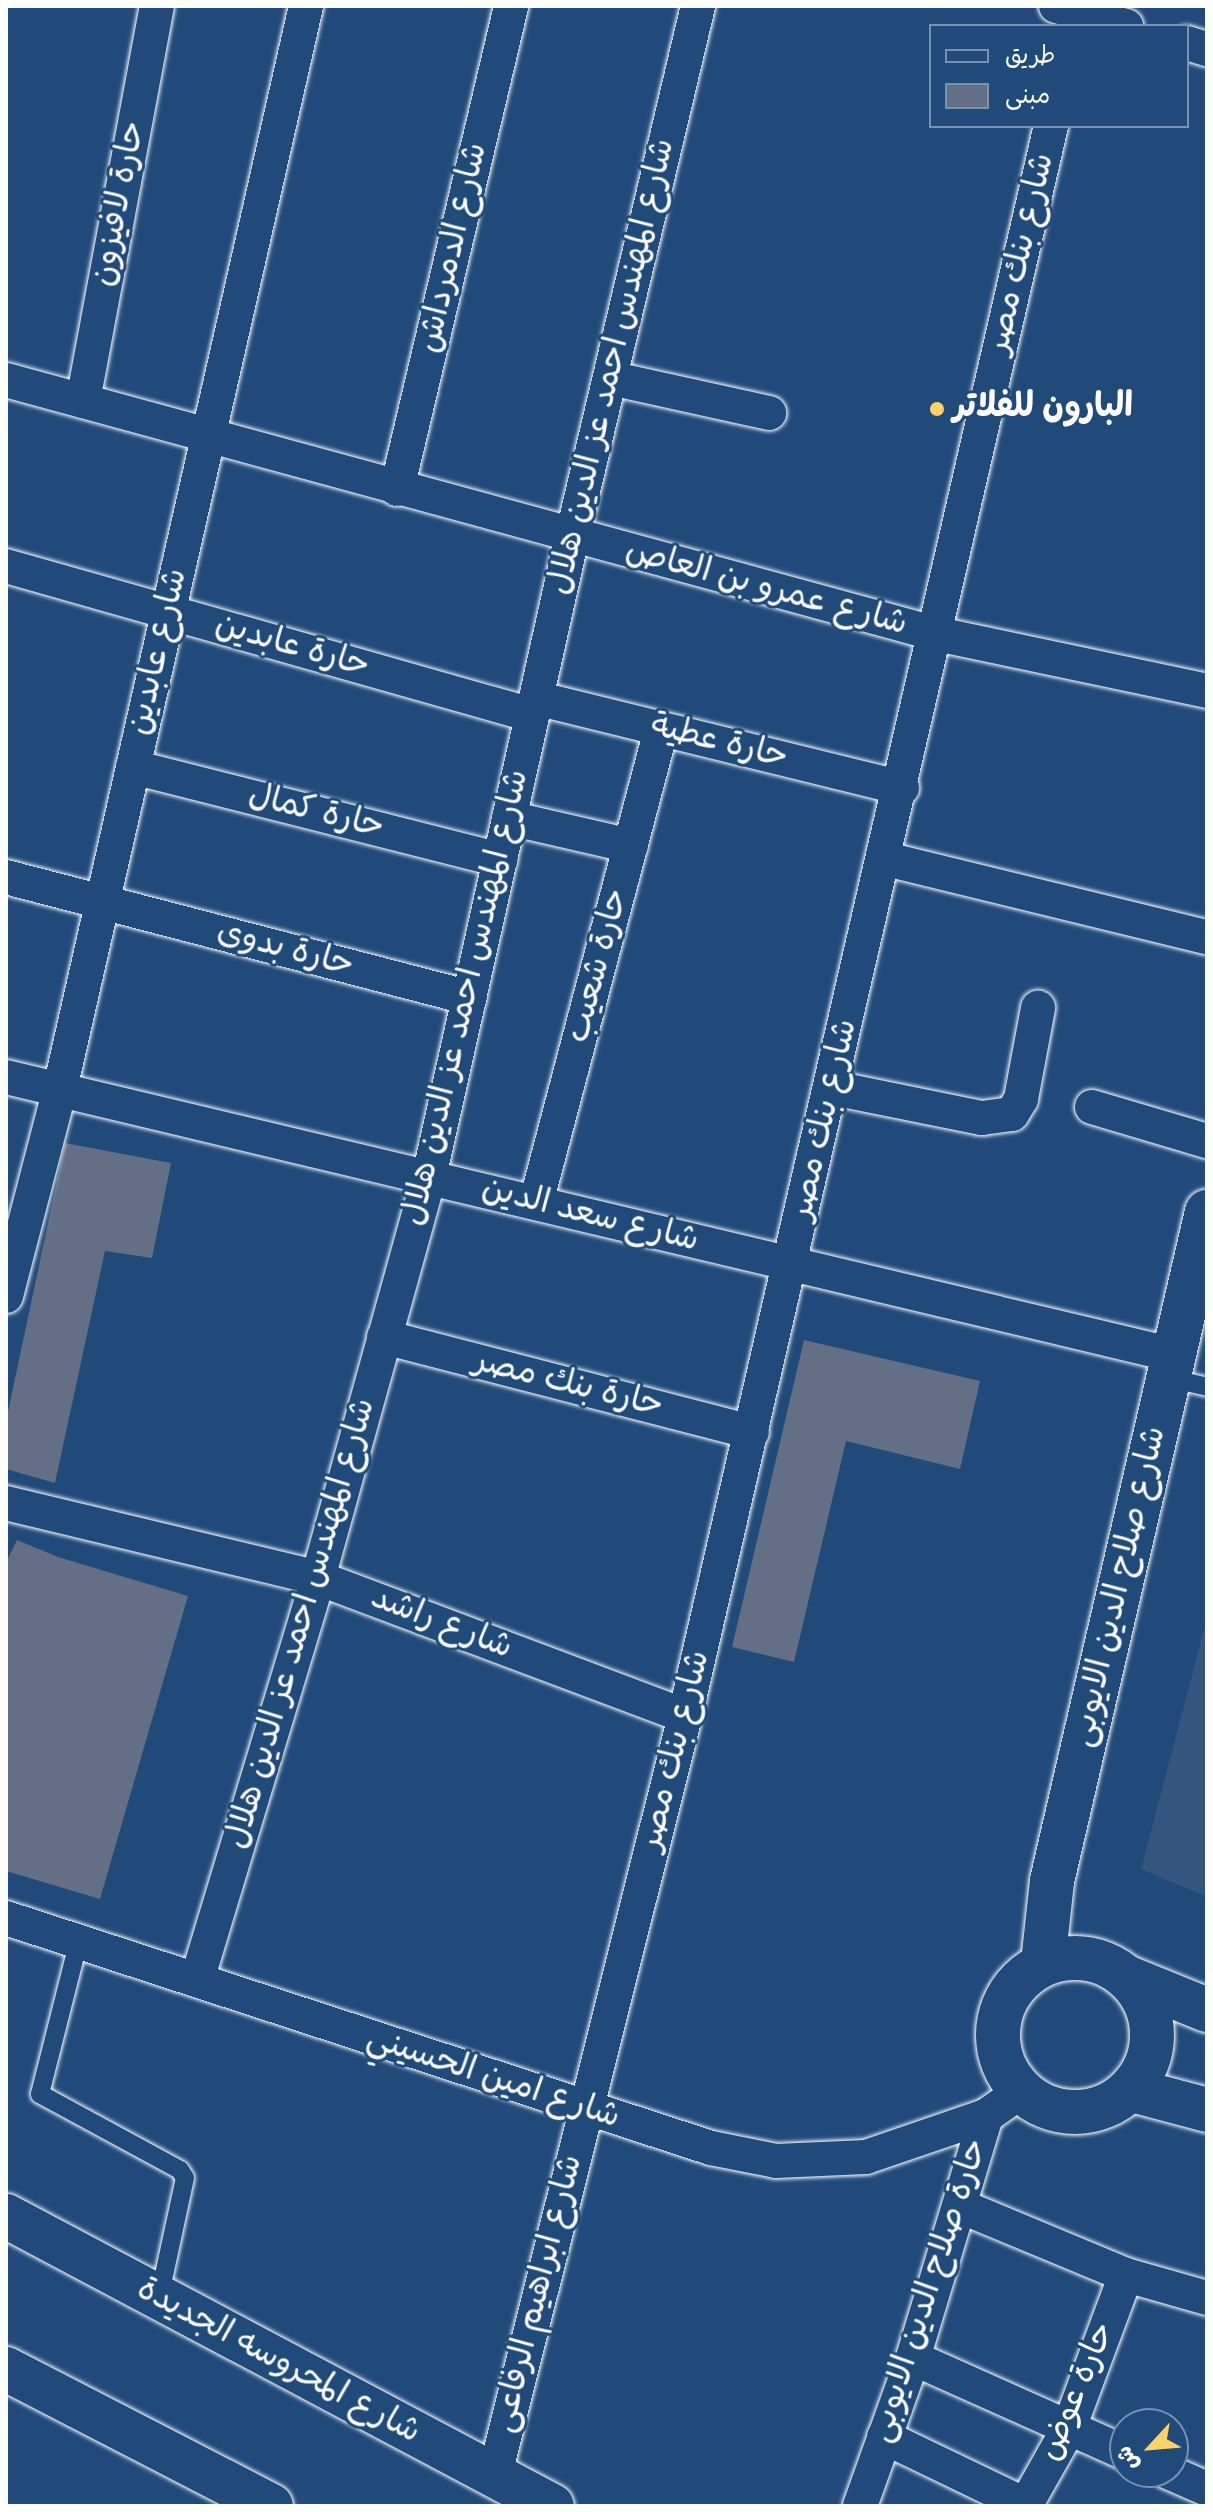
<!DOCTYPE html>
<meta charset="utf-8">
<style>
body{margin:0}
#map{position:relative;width:1213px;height:2512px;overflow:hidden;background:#1f4a7a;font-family:"Indie Flower","Playpen Sans Arabic",sans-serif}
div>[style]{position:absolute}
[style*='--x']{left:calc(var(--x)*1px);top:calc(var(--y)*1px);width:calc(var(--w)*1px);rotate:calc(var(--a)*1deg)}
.built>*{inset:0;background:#34557d}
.building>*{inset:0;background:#646e85}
.roads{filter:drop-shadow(0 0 2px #fff) drop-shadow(0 0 2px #fff)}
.lane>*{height:18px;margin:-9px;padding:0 9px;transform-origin:9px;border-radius:9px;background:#1f4a7a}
.street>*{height:34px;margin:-17px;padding:0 17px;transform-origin:17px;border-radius:17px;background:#1f4a7a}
.secondary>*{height:44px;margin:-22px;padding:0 22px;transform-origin:22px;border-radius:22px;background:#1f4a7a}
.secondary>.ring{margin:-22px;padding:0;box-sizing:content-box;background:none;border:44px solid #1f4a7a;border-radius:50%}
.dots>*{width:22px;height:22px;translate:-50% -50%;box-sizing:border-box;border:4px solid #1f4a7a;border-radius:50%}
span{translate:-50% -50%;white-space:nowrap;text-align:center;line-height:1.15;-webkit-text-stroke:6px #1f4a7a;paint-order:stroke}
.street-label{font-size:34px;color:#fff}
.poi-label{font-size:34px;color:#fff;font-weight:700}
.left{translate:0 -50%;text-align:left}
.frame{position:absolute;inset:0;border:8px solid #fff;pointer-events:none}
.legend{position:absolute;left:929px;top:24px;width:260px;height:104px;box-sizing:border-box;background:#1f4a7a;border:2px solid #7992af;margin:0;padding:10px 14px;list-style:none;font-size:24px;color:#fff}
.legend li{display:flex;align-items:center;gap:16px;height:40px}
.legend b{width:40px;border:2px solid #7992af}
.north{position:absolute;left:1109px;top:2408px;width:80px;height:80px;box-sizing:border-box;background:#1f4a7a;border:2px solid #7992af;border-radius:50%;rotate:244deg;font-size:22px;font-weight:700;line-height:32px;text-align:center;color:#fff}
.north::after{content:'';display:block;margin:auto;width:28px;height:36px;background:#ffd166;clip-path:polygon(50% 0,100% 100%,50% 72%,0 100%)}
</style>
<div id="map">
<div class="built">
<div style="clip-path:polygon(1207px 1618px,1207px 1897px,1141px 1869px)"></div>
</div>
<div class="building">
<div style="clip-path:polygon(65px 1143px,171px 1163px,152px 1258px,105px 1251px,55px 1483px,6px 1469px,6px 1421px)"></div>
<div style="clip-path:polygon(804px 1340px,980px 1381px,960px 1469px,846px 1441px,794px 1662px,732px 1647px)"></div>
<div style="clip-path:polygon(17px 1540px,58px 1557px,188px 1596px,100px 1899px,6px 1871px,6px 1562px)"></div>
</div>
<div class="roads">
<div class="lane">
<div style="--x:1169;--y:1378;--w:39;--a:13"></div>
<div style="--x:79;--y:1940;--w:159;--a:104.2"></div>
<div style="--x:40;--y:2094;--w:159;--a:28.5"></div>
<div style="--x:180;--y:2170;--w:9;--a:58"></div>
<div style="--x:185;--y:2178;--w:123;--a:102.2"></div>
</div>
<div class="street">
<div style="--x:1056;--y:6;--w:73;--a:15.9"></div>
<div style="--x:1187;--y:43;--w:21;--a:17"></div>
<div style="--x:610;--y:378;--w:163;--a:12.4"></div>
<div style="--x:6;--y:380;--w:965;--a:15.26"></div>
<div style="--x:937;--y:634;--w:276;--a:11.9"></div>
<div style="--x:83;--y:401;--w:402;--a:-79.4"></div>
<div style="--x:397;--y:489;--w:496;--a:-76.7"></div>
<div style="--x:6;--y:566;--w:547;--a:15.82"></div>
<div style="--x:536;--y:698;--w:377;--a:13.8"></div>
<div style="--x:133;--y:767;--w:379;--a:14.2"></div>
<div style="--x:509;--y:818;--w:125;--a:12.9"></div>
<div style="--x:886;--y:859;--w:330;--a:13.7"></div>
<div style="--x:6;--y:877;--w:479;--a:14.6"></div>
<div style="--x:6;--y:1077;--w:1201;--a:13.39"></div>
<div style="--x:833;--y:1088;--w:152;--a:11.4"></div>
<div style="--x:982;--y:1118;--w:30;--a:-8"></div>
<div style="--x:1012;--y:1114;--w:17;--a:-59"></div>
<div style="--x:1021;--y:1099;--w:93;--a:-79.4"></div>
<div style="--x:1092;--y:1107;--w:120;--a:16.5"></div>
<div style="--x:536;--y:1203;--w:490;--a:-75.2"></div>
<div style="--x:6;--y:1296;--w:214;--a:-75.4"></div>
<div style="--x:60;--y:1089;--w:1111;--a:-77.2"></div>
<div style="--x:384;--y:1337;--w:380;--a:14.5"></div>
<div style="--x:6;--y:1503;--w:321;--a:13.5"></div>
<div style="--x:318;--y:1578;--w:392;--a:20.6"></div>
<div style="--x:6;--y:1918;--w:742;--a:18.07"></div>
<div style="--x:711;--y:2148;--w:66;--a:11.3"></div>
<div style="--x:776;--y:2161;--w:90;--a:-2.5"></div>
<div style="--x:866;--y:2157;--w:127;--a:-18.9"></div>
<div style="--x:197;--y:1980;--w:420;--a:-73.2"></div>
<div style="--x:318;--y:1578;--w:416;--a:-74.5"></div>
<div style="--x:429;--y:1177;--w:656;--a:-77.4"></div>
<div style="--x:572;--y:537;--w:546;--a:-76.65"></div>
<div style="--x:960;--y:2206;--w:180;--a:22.6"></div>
<div style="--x:1126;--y:2275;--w:84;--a:15.9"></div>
<div style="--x:913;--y:2358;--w:232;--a:24.1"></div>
<div style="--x:884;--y:2437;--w:157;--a:25.7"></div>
<div style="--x:1168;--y:2472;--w:43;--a:23.6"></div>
<div style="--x:494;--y:2478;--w:786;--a:-75.93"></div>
<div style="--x:685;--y:1716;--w:1632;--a:-77.04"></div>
<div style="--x:860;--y:2506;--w:157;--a:-70.3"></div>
<div style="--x:913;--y:2358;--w:253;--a:-73.2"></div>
<div style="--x:986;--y:2116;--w:42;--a:-35.2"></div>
<div style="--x:1025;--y:2506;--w:90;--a:-60.6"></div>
<div style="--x:1069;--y:2428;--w:163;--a:-69.6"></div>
</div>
<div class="secondary">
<div class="ring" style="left:998px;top:1958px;width:110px;height:110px"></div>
<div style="--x:1043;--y:1963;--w:82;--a:-83.7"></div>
<div style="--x:1052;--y:1881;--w:687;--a:-76.96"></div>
<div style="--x:1128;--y:1978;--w:85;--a:22.1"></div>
<div style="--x:1132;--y:2090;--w:78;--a:14.9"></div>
<div style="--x:6;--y:2216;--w:618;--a:27.97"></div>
<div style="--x:6;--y:2369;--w:298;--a:27.3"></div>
</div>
</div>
<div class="dots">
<div style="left:937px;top:409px;background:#ffd166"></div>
</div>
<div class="street-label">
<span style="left:120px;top:204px;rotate:-79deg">حارة لافيزون</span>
<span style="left:454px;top:248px;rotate:-77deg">شارع الدمرداش</span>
<span style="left:1022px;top:254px;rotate:-77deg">شارع بنك مصر</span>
<span style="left:613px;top:367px;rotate:-77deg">شارع المهندس احمد عز الدين هلال</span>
<span style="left:766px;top:589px;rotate:15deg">شارع عمرو بن العاص</span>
<span style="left:292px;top:647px;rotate:16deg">حارة عابدين</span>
<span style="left:159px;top:652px;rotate:-77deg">شارع عابدين</span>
<span style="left:719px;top:743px;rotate:14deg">حارة عطية</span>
<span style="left:316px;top:813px;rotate:14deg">حارة كمال</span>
<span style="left:285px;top:950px;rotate:15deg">حارة بدوى</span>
<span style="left:599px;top:966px;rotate:-75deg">حارة شعيب</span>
<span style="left:467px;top:998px;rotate:-77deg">شارع المهندس احمد عز الدين هلال</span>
<span style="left:825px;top:1120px;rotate:-77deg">شارع بنك مصر</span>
<span style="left:590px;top:1216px;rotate:14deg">شارع سعد الدين</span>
<span style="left:568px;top:1385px;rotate:14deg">حارة بنك مصر</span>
<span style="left:1120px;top:1587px;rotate:-77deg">شارع صلاح الدين الايوبى</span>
<span style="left:302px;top:1624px;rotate:-74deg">شارع المهندس احمد عز الدين هلال</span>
<span style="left:441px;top:1624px;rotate:21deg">شارع راشد</span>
<span style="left:676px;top:1751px;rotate:-76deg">شارع بنك مصر</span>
<span style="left:493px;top:2079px;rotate:18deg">شارع امين الحسيني</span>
<span style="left:930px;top:2291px;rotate:-72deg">حارة صلاح الدين الايوبى</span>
<span style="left:539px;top:2294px;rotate:-76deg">شارع ابراهيم الرفاعى</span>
<span style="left:278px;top:2362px;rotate:28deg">شارع المحروسه الجديدة</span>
<span style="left:1078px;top:2392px;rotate:-67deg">حارة عوض</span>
</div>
<div class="poi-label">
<span class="left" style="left:953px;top:409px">البارون للفلاتر</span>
</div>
<div class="frame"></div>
<ul class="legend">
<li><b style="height:10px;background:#1f4a7a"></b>طريق</li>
<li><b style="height:22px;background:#646e85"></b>مبنى</li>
</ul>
<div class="north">ش</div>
</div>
